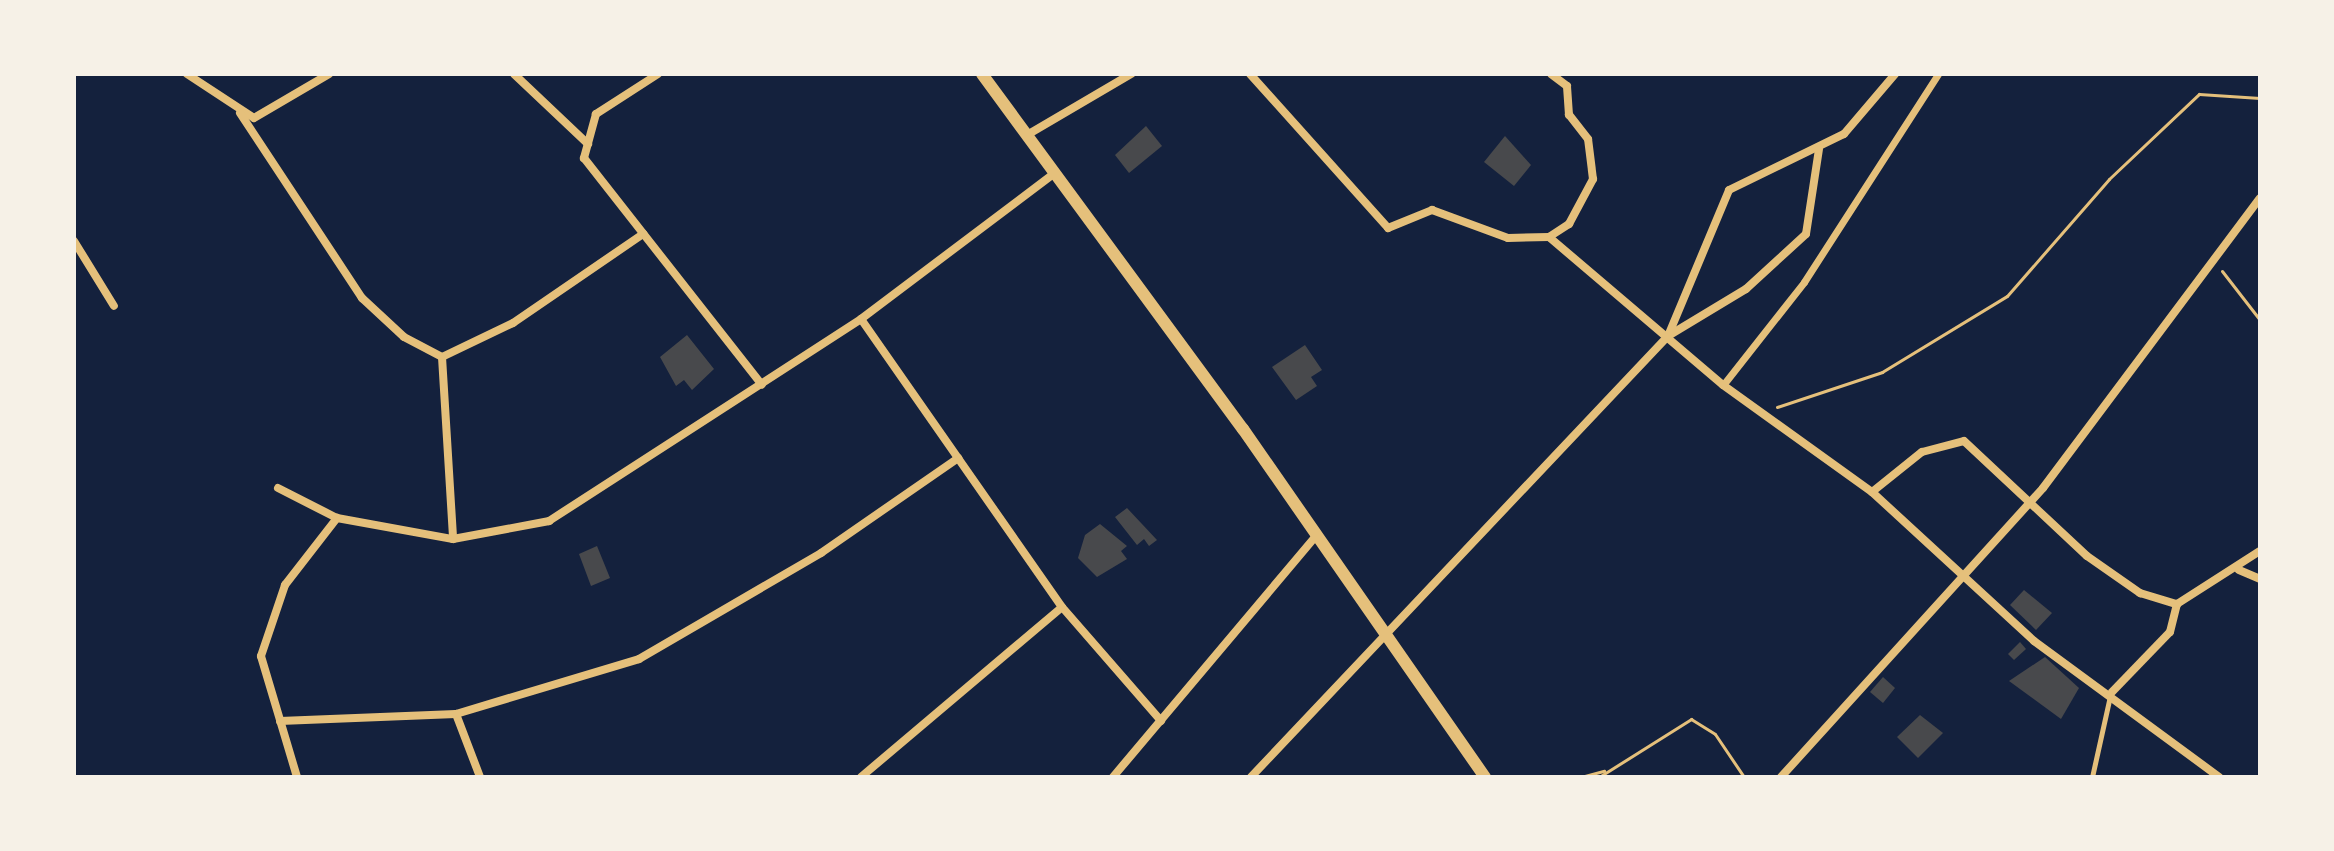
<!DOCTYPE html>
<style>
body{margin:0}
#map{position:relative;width:2334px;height:851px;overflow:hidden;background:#14213d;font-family:"PT Sans Narrow",sans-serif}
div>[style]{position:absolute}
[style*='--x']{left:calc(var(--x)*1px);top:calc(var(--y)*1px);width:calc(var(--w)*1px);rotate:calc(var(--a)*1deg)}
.building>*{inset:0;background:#48494c}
.path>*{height:3px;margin:-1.5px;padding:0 1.5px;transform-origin:1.5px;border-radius:1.5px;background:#e5c07b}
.service>*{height:5px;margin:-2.5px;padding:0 2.5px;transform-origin:2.5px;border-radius:2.5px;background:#e5c07b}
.pedestrian>*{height:7px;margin:-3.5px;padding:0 3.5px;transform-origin:3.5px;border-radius:3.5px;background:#e5c07b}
.minor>*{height:8px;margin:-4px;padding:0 4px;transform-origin:4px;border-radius:4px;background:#e5c07b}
.tertiary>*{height:12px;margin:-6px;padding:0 6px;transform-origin:6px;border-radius:6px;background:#e5c07b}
span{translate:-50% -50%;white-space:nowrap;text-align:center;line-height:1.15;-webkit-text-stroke:8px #f6f1e7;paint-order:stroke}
.frame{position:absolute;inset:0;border:76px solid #f6f1e7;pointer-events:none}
</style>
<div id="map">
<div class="building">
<div style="clip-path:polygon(1146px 126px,1162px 146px,1129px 173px,1115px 155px)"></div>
<div style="clip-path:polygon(1505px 136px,1531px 165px,1514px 186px,1484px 162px)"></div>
<div style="clip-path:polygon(687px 335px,714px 369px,692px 390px,684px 380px,676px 386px,660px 357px)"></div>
<div style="clip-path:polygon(1305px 345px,1322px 370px,1311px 377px,1317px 386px,1296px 400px,1272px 367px)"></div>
<div style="clip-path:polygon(1127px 508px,1157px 540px,1149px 546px,1144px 539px,1137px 545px,1115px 517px)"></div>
<div style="clip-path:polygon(1100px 524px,1127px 546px,1121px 551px,1127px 559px,1097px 577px,1078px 558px,1085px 535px)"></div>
<div style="clip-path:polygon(597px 546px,610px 578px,591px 586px,579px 554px)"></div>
<div style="clip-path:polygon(2024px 590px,2052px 613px,2036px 630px,2010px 605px)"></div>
<div style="clip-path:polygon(2020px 642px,2026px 649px,2014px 660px,2008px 654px)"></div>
<div style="clip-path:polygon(2045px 657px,2079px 688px,2061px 719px,2009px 681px)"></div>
<div style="clip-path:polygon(1883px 677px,1895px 688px,1883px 703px,1870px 692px)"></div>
<div style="clip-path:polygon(1920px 715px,1943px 733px,1918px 758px,1897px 737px)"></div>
</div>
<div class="path">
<div style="--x:2222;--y:271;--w:62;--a:52.2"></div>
<div style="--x:1777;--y:407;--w:111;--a:-18.4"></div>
<div style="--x:1882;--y:372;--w:146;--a:-31.3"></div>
<div style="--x:2007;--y:296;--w:155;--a:-48.9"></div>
<div style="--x:2109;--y:179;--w:124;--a:-43.4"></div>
<div style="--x:2199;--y:94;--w:61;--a:3.8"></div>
<div style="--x:1581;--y:777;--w:24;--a:-15"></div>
<div style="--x:1599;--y:777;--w:109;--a:-32.2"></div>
<div style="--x:1691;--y:719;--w:28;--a:32"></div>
<div style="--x:1715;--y:734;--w:52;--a:56"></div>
</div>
<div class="service">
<div style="--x:2092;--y:777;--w:83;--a:-77.5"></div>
</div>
<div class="pedestrian">
<div style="--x:1723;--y:385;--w:131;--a:-51.8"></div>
<div style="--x:1804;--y:282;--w:247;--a:-57.2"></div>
</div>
<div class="minor">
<div style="--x:187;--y:74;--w:80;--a:33.3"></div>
<div style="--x:254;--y:118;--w:87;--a:-30.4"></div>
<div style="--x:514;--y:74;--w:102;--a:43.4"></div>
<div style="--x:658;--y:74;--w:74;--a:147.2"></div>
<div style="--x:596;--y:114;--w:46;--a:105.3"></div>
<div style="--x:584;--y:158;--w:288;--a:51.9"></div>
<div style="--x:1250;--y:74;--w:207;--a:48.1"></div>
<div style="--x:1388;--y:228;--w:48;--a:-22.2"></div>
<div style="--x:1432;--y:210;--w:81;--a:20.2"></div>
<div style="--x:1508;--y:238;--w:41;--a:-1.4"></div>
<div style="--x:1549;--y:237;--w:228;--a:40.4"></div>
<div style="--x:1723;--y:385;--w:183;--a:35.7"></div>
<div style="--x:1872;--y:492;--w:220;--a:42.6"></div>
<div style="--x:2034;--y:641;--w:230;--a:36.3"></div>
<div style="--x:240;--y:113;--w:222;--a:56.6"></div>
<div style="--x:362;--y:298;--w:57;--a:42.9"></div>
<div style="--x:404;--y:337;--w:43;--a:27.8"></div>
<div style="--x:442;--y:357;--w:79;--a:-25.6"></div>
<div style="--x:513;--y:323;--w:158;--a:-34.4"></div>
<div style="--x:1027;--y:135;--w:121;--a:-30.4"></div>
<div style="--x:1549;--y:237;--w:24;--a:-33"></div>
<div style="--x:1569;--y:224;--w:51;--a:-61.9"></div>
<div style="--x:1593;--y:179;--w:40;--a:-97.1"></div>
<div style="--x:1588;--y:139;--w:31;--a:-128"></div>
<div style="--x:1569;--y:115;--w:29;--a:-94"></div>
<div style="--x:1567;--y:86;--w:20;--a:-143"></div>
<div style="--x:74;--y:241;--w:76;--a:58.4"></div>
<div style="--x:861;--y:319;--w:243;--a:-37"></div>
<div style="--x:1668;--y:336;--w:91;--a:-31.1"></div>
<div style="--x:1746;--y:289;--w:81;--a:-42.5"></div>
<div style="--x:1806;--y:234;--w:86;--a:-81.3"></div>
<div style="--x:442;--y:357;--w:182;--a:86.5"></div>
<div style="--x:278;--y:488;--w:66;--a:27"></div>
<div style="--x:337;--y:518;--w:118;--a:10.3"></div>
<div style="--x:453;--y:539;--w:98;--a:-10.6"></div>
<div style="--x:549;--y:521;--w:372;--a:-32.9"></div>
<div style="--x:861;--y:319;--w:351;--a:55.1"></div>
<div style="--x:1872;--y:492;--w:64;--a:-38.7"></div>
<div style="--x:1922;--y:452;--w:43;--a:-14.7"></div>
<div style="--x:1964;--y:441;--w:168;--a:43.1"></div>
<div style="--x:2087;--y:556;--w:65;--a:34.9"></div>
<div style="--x:2140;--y:593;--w:39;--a:17"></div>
<div style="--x:2177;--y:604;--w:98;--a:-32.6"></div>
<div style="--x:2239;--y:570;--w:23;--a:23"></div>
<div style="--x:2112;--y:692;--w:83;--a:-46"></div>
<div style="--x:2170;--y:632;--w:29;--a:-76"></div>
<div style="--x:456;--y:714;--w:67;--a:69.1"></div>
<div style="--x:280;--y:721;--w:176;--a:-2.3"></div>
<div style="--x:456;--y:714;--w:191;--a:-16.7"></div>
<div style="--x:639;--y:659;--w:211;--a:-30.2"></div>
<div style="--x:821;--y:553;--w:167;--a:-34.7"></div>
<div style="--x:297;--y:777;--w:126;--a:-106.6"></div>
<div style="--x:261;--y:656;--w:75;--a:-71.3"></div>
<div style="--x:285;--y:585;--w:85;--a:-52.2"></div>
<div style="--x:861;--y:777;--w:263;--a:-40.2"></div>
<div style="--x:1062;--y:607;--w:151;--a:49"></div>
<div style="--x:1113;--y:777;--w:317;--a:-49.9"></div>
<div style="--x:1251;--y:777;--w:607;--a:-46.6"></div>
<div style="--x:1668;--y:336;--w:158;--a:-67.3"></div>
<div style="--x:1729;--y:190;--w:128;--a:-26"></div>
<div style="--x:1844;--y:134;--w:79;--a:-49.6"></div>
<div style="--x:1781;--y:777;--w:390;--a:-47.8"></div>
<div style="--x:2043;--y:488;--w:362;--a:-53.2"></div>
</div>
<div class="tertiary">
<div style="--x:982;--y:74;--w:441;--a:53.7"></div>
<div style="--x:1243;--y:429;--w:424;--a:55.2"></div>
</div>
<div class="frame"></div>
</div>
